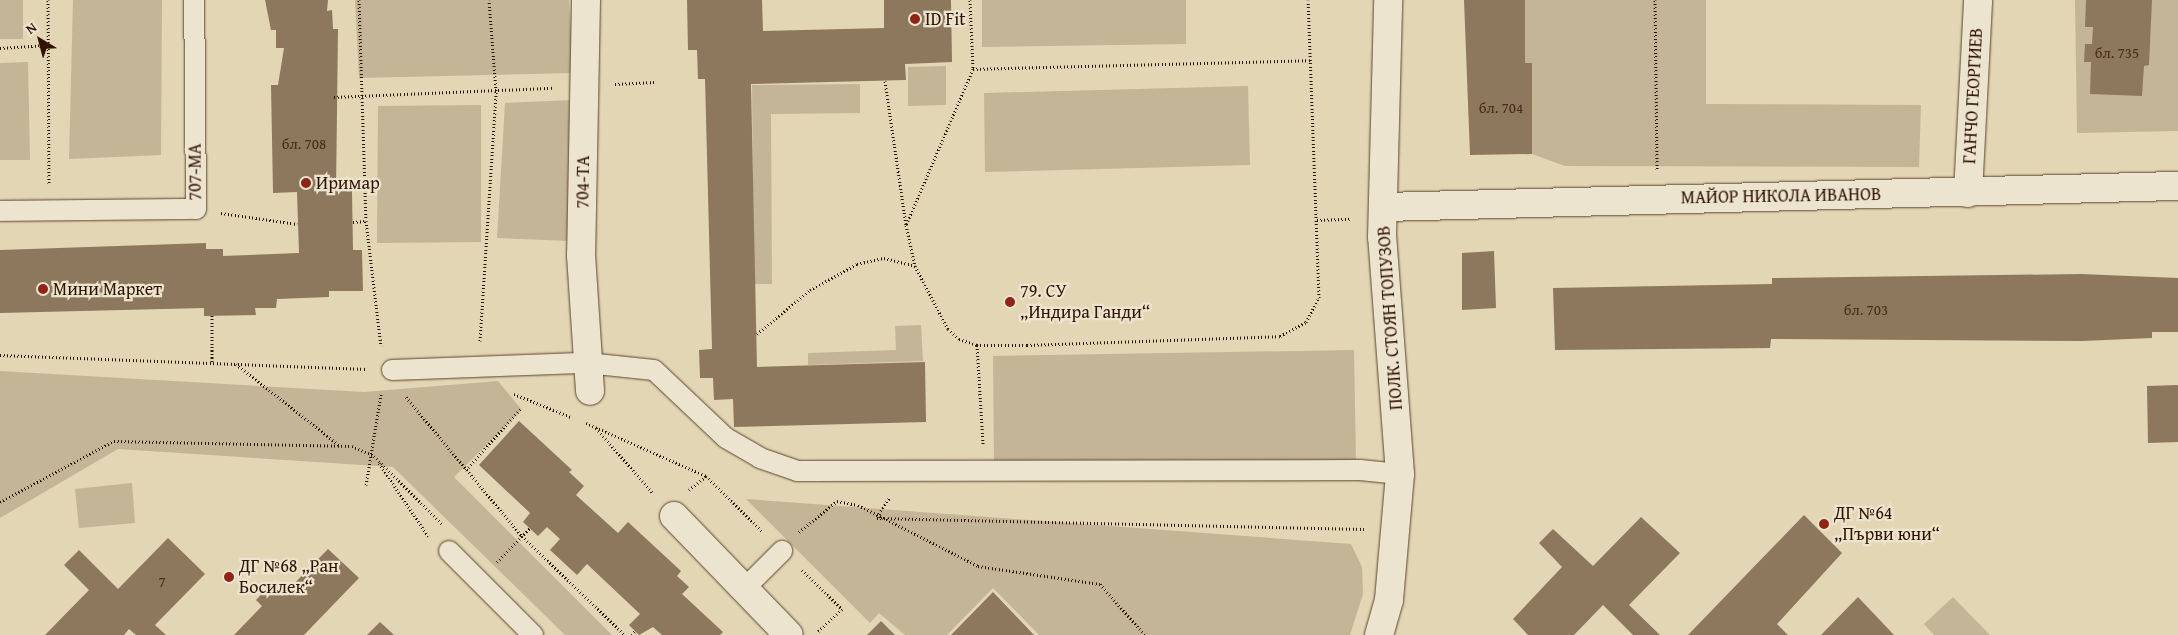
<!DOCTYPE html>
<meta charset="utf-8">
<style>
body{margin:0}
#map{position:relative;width:2178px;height:635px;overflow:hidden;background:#e2d6b4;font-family:"Gentium Book Plus",serif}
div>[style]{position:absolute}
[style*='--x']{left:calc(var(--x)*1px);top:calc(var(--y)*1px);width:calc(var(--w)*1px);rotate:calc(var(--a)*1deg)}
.green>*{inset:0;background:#c4b596}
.building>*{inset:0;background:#8d785e}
.path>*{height:3px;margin-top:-1.5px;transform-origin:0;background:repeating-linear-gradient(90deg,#301301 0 1px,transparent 0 3.5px)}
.roads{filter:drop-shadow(0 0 1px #5c442e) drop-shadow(0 0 1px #5c442e)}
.service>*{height:20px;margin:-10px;padding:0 10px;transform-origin:10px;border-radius:10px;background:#ece4ce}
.minor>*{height:28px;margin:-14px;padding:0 14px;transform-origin:14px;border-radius:14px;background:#ece4ce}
.dots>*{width:14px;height:14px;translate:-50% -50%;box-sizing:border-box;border:2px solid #ece4ce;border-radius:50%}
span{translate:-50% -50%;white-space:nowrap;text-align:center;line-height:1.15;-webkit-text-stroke:4.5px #ece4ce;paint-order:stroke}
.number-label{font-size:15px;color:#472c18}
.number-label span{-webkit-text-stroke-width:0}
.poi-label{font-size:18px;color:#301301}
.left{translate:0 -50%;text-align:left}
.street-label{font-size:18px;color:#301301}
.north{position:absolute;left:15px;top:15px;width:50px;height:50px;-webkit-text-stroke:4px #ece4ce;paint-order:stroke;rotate:323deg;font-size:14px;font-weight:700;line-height:20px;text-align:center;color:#301301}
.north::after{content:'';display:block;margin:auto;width:18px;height:22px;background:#301301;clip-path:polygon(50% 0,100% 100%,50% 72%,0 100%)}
</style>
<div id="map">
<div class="green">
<div style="clip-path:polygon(0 0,23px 0,23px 39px,0 39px)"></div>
<div style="clip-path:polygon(73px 0,162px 0,161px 155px,69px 159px)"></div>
<div style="clip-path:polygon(355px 0,569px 0,573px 73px,359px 78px)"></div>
<div style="clip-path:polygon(982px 0,1186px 0,1186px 44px,982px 47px)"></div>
<div style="clip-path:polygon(1525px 0,1706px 0,1706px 104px,1921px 105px,1919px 167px,1565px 166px,1532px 154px,1532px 63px,1525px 63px)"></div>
<div style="clip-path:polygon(2075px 0,2178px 0,2178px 131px,2077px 133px)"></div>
<div style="clip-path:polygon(28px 62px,30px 160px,0 160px,0 63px)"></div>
<div style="clip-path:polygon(946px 66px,946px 105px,908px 106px,908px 67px)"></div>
<div style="clip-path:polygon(860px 84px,860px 113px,771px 114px,772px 284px,754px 284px,752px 85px)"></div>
<div style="clip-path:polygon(1248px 86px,1250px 165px,985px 172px,984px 93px)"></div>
<div style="clip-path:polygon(574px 100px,569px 241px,497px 238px,505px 103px)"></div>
<div style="clip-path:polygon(481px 105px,481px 242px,377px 243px,378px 106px)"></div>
<div style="clip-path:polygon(921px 325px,923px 361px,808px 365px,808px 353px,896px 350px,895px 326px)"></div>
<div style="clip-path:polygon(1354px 350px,1356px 461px,994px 467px,993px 356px)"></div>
<div style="clip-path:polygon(0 371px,364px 392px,498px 381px,522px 410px,454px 477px,612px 635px,565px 635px,393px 467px,118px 449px,0 518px)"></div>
<div style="clip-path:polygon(132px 483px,135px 523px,79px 528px,75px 489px)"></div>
<div style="clip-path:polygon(746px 499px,1351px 544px,1362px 567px,1363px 594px,1350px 635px,1039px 635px,993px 588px,947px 635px,905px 635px,879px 613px,870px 623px)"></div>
<div style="clip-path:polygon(1953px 597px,1990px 635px,1934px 635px,1924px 624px)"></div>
</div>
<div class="building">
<div style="clip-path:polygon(265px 0,328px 0,327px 11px,332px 10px,333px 29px,338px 29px,336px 191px,352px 191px,353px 250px,362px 250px,363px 291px,329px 291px,329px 297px,277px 299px,276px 308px,255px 308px,256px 315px,204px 316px,204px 308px,0 313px,0 250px,206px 243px,206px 249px,223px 249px,223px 256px,299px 253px,297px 192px,273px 193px,271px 85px,278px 85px,284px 48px,276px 48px,276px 30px,271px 30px)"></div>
<div style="clip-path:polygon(687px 0,762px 0,763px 31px,884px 28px,884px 0,951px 0,952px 62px,905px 64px,906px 80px,751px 84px,757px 367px,925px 362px,926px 422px,734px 427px,733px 399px,714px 400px,713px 378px,700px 378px,699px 350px,712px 349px,705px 79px,698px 79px,697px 50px,688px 50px)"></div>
<div style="clip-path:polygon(1464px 0,1525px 0,1525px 63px,1532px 63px,1532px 154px,1470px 155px)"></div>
<div style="clip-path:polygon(2086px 0,2152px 0,2149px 65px,2144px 66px,2142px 96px,2090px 94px,2091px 62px,2084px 62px,2085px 44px,2092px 44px,2093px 27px,2085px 27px)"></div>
<div style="clip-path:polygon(1494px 251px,1496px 308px,1462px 310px,1462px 253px)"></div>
<div style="clip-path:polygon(2081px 274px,2178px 278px,2178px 332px,2152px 332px,2152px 338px,2082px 341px,1771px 339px,1770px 348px,1555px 350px,1553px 288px,1772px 284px,1772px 278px)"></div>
<div style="clip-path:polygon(2178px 385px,2178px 442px,2148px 443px,2147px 386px)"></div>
<div style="clip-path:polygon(519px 421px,572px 470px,569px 472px,584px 486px,576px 495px,618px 533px,628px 522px,681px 571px,677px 576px,689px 587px,682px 594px,723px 632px,720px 635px,662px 635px,653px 627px,639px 635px,629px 625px,640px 614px,587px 564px,577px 575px,550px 550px,560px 539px,547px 527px,538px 536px,523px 522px,530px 513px,479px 465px)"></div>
<div style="clip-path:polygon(1804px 515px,1842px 553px,1777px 624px,1788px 635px,1688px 635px)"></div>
<div style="clip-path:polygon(1641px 517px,1680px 553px,1629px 605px,1660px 635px,1633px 635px,1603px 605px,1574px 635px,1528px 635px,1513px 619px,1562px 567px,1539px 543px,1553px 529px,1593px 566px)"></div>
<div style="clip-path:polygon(168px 538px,205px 574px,155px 625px,166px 635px,136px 635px,129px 629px,124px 635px,45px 635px,89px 590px,64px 565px,79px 550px,118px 589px)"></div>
<div style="clip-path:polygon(328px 549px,359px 578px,304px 635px,234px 635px,262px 606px,256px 600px,270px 585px,282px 596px)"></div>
<div style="clip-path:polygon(993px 592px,1034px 635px,951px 635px)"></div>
<div style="clip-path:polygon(1858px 597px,1894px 635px,1821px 635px)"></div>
<div style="clip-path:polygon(881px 621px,895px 635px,867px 635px)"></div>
<div style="clip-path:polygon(380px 622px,394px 635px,367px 635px)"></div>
</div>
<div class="path">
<div style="--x:48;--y:0;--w:184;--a:89.7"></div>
<div style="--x:359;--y:0;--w:221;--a:88.2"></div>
<div style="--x:366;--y:221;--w:126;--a:83.2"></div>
<div style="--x:970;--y:0;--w:69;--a:87.5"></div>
<div style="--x:973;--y:69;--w:170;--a:113.2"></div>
<div style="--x:906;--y:225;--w:42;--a:77.6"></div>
<div style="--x:915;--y:266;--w:71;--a:62.4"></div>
<div style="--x:948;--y:329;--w:15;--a:42"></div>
<div style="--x:959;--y:339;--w:19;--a:18"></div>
<div style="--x:977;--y:345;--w:50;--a:0"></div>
<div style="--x:1027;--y:345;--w:253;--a:-2"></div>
<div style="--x:1280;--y:336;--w:30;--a:-28"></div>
<div style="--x:1306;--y:322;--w:27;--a:-62"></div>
<div style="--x:1319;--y:298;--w:298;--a:-92.1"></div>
<div style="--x:1655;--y:0;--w:170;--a:89.3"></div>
<div style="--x:0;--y:48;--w:48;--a:-3.6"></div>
<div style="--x:973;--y:69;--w:337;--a:-1.5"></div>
<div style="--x:885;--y:81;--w:146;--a:81.7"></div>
<div style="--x:615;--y:84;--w:41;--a:-2.8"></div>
<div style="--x:334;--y:97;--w:219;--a:-2.4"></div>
<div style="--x:221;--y:213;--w:77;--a:8.2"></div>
<div style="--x:1317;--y:220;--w:34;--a:-2"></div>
<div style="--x:353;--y:222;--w:13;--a:-4"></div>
<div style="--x:212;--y:315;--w:48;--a:90"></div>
<div style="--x:757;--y:334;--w:69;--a:-39.7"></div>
<div style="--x:810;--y:290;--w:54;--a:-29"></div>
<div style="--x:857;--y:264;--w:28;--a:-13"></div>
<div style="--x:884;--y:258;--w:32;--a:14"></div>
<div style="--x:480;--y:341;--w:251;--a:-86.3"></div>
<div style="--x:496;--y:91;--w:91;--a:-94.4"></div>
<div style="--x:977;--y:345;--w:99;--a:86.5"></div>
<div style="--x:0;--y:355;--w:367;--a:2.2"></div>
<div style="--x:236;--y:364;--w:131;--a:38.2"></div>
<div style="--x:514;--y:394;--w:61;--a:22"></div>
<div style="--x:406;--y:397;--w:181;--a:50.2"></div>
<div style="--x:522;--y:536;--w:143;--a:43.9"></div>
<div style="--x:586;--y:423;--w:131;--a:23.8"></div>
<div style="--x:706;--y:476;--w:80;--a:44.5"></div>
<div style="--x:596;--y:428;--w:86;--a:48.8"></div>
<div style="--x:379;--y:463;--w:88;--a:56.1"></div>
<div style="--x:466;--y:470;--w:83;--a:-48.4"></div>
<div style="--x:366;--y:485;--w:92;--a:-80.6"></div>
<div style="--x:689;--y:490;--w:22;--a:-39"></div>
<div style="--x:0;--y:502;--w:129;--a:-28.2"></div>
<div style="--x:114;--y:441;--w:238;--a:1.2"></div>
<div style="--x:352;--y:446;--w:24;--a:24"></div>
<div style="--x:374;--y:456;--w:98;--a:45"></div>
<div style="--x:877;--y:517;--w:24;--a:-57"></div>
<div style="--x:877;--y:518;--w:487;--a:1.3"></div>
<div style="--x:799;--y:532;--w:49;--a:-39.2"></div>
<div style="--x:837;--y:501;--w:21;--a:11"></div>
<div style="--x:858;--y:505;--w:135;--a:26.9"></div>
<div style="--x:978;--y:566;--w:123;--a:8.4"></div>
<div style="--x:1100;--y:584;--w:68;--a:48.6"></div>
<div style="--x:497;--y:562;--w:47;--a:-45.9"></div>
<div style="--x:802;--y:570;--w:56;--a:44.3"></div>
<div style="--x:842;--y:609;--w:33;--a:137"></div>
<div style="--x:632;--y:635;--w:5;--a:-53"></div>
</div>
<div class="roads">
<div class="service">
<div style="--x:0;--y:211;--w:196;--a:-0.6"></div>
<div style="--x:196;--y:209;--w:209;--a:-90.5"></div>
<div style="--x:392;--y:370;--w:195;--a:-2.1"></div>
<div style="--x:587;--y:363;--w:67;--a:6"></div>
<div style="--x:654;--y:370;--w:99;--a:43.4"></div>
<div style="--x:726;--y:438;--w:39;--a:30"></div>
<div style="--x:760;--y:458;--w:39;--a:19"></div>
<div style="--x:797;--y:471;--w:563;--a:-0.1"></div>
<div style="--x:1360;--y:470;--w:40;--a:5.7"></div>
<div style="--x:449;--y:551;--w:119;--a:45"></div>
<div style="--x:744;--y:589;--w:54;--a:-45"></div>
</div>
<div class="minor">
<div style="--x:586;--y:0;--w:255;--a:91.1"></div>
<div style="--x:581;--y:255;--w:136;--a:86.2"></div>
<div style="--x:1968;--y:193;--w:193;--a:-87"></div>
<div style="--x:1384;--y:207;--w:794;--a:-1.52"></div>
<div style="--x:674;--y:516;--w:165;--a:46"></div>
<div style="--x:1379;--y:635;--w:36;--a:-74"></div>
<div style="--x:1389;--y:600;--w:126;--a:-85"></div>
<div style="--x:1400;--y:474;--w:238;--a:-94.3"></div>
<div style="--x:1382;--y:237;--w:237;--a:-88.5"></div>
</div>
</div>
<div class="dots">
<div style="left:915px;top:19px;background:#8f2418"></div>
<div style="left:306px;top:183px;background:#8f2418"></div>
<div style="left:43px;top:289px;background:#8f2418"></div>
<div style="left:1010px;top:302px;background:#8f2418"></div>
<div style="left:1824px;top:524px;background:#8f2418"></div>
<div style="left:229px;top:577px;background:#8f2418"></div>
</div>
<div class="number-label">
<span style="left:2117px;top:53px">бл. 735</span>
<span style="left:1501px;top:108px">бл. 704</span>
<span style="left:304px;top:144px">бл. 708</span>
<span style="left:1866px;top:310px">бл. 703</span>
<span style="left:162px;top:582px">7</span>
</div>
<div class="poi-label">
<span class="left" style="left:925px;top:19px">ID Fit</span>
<span class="left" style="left:316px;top:183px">Иримар</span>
<span class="left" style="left:53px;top:289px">Мини Маркет</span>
<span class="left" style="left:1020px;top:302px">79. СУ<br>„Индира Ганди“</span>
<span class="left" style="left:1834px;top:524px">ДГ №64<br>„Първи юни“</span>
<span class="left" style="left:239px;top:577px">ДГ №68 „Ран<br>Босилек“</span>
</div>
<div class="street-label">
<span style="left:1973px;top:96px;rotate:-87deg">ГАНЧО ГЕОРГИЕВ</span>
<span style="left:195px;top:172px;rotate:-90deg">707-МА</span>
<span style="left:583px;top:182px;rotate:-89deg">704-ТА</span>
<span style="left:1781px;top:196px;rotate:-1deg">МАЙОР НИКОЛА ИВАНОВ</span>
<span style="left:1390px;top:318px;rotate:-94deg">ПОЛК. СТОЯН ТОПУЗОВ</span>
</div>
<div class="north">N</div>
</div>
